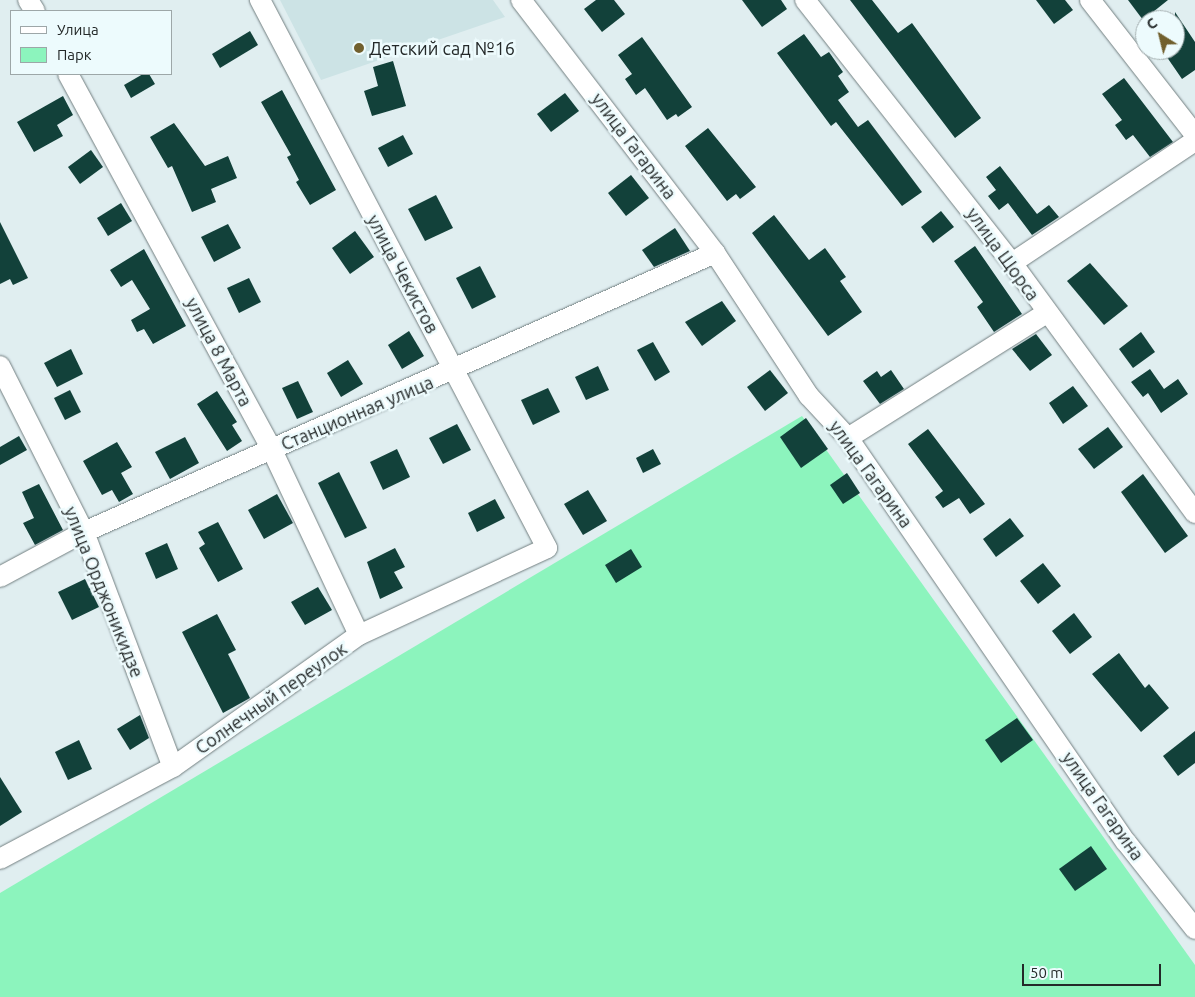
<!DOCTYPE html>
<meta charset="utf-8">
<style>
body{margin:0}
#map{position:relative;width:1195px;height:997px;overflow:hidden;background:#e0eef0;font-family:Ubuntu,sans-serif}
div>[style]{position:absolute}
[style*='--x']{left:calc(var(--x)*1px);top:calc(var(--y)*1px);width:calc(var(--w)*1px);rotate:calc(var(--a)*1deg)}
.built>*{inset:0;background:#cce3e5}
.green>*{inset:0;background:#8cf4bd}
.building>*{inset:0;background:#12413a}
.roads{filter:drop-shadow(0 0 1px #727f80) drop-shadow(0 0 1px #727f80)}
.minor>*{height:20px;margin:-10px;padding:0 10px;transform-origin:10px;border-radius:10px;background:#fff}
.dots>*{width:14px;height:14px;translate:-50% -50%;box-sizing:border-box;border:2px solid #edfbfd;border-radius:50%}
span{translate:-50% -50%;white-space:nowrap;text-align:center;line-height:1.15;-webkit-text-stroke:5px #edfbfd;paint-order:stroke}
.poi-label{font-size:18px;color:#242929}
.left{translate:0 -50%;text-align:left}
.street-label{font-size:18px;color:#242929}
.legend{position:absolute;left:10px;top:10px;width:162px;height:65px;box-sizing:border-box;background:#edfbfd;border:1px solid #9da7a8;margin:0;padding:6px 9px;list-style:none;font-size:15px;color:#242929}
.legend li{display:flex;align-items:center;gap:10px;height:25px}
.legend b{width:25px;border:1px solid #9da7a8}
.north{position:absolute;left:1135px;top:10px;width:50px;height:50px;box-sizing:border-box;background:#edfbfd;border:1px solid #9da7a8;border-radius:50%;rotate:324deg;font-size:14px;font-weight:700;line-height:20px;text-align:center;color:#242929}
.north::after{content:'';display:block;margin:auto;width:18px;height:22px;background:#71602e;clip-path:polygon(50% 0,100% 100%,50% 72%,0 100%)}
.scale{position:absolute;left:1022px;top:964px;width:139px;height:22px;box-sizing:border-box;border:2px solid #242929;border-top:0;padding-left:6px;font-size:15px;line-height:18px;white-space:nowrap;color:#242929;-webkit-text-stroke:4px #edfbfd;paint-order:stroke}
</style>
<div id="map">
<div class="built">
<div style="clip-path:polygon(280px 0,493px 0,505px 17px,321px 80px)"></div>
</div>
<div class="green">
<div style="clip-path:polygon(802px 416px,1195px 965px,1195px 997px,0 997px,0 893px)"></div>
</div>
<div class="building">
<div style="clip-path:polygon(596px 0,614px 0,625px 14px,602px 32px,584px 9px)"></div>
<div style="clip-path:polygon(742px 0,781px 0,787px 9px,762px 27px)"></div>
<div style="clip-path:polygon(850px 0,872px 0,898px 33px,912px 23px,981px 118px,955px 138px)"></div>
<div style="clip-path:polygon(1036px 0,1065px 0,1073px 10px,1054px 24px)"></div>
<div style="clip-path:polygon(1128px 0,1168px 0,1143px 20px)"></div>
<div style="clip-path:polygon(1175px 12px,1195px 42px,1195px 70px,1182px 79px,1162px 50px,1175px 50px)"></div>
<div style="clip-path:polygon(250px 31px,258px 45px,220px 68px,212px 54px)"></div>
<div style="clip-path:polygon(804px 34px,821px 57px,829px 52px,843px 72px,838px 76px,849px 92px,838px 100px,858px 127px,868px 120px,922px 192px,902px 206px,836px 122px,831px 126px,777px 53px)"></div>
<div style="clip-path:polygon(642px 37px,692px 107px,678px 117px,676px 114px,667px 120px,645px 88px,636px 95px,625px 79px,632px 74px,618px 55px)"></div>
<div style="clip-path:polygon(393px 61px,406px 106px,372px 116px,364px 91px,378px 86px,373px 67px)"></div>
<div style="clip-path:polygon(143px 74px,149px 74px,155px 84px,131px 98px,124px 85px)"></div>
<div style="clip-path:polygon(1124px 78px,1173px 142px,1150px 157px,1133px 135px,1126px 140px,1115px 125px,1122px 120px,1102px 94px)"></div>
<div style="clip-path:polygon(282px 90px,336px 190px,310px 205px,296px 182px,299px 180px,287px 157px,291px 155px,261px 102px)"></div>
<div style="clip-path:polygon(565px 93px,579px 111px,551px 132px,537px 114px)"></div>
<div style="clip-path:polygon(63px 96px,73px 115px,57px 125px,63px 136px,34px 152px,17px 122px)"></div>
<div style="clip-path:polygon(174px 123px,205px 166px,228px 156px,237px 178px,211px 189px,216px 202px,192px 212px,172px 166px,168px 168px,150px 137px)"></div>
<div style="clip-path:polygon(708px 128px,756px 187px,740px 199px,736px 194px,727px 201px,685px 146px)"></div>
<div style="clip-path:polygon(403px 135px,413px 154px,388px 167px,378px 148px)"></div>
<div style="clip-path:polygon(91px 150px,103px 167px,80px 184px,68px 167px)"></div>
<div style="clip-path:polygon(1000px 166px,1037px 214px,1049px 205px,1059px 217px,1032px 235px,1008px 203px,999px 210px,988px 196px,996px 190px,986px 177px)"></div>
<div style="clip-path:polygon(631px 175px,649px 198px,626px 216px,608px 193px)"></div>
<div style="clip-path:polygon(436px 195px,453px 228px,425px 241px,408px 209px)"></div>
<div style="clip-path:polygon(121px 203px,132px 221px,108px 236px,97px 218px)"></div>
<div style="clip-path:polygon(941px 211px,954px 227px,933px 243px,921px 227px)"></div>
<div style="clip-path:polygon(774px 215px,809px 260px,825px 248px,846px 277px,840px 281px,862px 312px,828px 336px,752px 233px)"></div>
<div style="clip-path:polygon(0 222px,28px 278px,13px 285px,10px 279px,0 284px)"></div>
<div style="clip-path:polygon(228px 224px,241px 248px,214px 262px,201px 237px)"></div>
<div style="clip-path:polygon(675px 228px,690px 251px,654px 267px,642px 250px)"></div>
<div style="clip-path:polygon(355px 231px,374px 257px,350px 274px,332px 248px)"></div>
<div style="clip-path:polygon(975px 246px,1022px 314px,994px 332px,977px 307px,983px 302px,954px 261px)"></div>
<div style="clip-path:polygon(144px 249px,186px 326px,153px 344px,144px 329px,137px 332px,131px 320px,150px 309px,132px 280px,121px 287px,110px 270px)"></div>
<div style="clip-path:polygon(1090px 263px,1128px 306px,1104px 325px,1067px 281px)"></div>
<div style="clip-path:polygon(480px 266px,496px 297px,472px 309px,456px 278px)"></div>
<div style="clip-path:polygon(249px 278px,261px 302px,239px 313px,227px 288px)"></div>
<div style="clip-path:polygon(722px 301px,736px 321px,702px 346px,685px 322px)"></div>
<div style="clip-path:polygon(409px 331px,424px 356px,402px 369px,388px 345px)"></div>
<div style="clip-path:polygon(1141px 332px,1155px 352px,1133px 368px,1119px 349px)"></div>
<div style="clip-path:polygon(1036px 334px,1052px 355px,1030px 371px,1012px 349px)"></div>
<div style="clip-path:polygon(653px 342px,670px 372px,655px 381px,637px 350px)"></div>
<div style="clip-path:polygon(71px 349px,83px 374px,57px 387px,44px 363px)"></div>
<div style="clip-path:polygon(348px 360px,363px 384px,341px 397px,327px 373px)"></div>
<div style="clip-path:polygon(598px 366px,609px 390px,586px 400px,575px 377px)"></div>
<div style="clip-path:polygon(1150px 369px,1164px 389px,1178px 379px,1188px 394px,1161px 413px,1148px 393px,1143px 397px,1131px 382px)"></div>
<div style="clip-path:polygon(770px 370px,788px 393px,765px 411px,747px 387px)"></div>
<div style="clip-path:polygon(891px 370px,904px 389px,880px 404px,863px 381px,877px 371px,881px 377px)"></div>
<div style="clip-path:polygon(298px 381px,313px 412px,297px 419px,282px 388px)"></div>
<div style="clip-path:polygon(1073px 386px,1088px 406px,1063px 424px,1049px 403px)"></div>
<div style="clip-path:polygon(548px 388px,560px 412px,533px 425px,521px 400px)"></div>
<div style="clip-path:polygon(70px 390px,81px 412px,65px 420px,54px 398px)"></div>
<div style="clip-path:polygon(217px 391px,237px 422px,232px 425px,242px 441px,227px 451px,197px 404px)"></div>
<div style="clip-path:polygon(806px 418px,828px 449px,801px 468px,780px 437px)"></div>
<div style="clip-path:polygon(457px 424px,471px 450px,443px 464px,429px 438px)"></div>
<div style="clip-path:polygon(1108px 427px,1123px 447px,1094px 469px,1078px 449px)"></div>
<div style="clip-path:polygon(928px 429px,985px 504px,970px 514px,959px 498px,943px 508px,935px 497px,943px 491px,908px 444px)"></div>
<div style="clip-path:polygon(19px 436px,27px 450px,0 465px,0 447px)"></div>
<div style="clip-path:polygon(185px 437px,199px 463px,170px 479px,155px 452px)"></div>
<div style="clip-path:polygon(117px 442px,132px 467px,121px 473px,133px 494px,119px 502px,112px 490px,102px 495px,83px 461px)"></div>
<div style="clip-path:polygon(397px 449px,410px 477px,383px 490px,370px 462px)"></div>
<div style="clip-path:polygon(653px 449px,661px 464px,643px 473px,636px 458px)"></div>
<div style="clip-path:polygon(339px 472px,367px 528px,345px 538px,318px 483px)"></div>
<div style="clip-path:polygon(847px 473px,860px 493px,843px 504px,830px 485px)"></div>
<div style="clip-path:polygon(1143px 474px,1188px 536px,1165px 553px,1121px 492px)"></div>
<div style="clip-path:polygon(39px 484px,63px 530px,35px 545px,23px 523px,34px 518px,22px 492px)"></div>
<div style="clip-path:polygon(588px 490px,607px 521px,583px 535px,564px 504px)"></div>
<div style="clip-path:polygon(277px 494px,293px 523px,264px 539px,248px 510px)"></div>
<div style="clip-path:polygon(495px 499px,505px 518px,477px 532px,468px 513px)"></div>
<div style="clip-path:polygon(1010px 518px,1024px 536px,996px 557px,983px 539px)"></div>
<div style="clip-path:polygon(218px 522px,243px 569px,218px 582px,199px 548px,205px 544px,198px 532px)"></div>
<div style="clip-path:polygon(167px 543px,178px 569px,156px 579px,145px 553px)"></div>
<div style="clip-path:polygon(395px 548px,405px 567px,394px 572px,403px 588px,380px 599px,367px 562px)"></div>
<div style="clip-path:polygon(631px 549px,642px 567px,616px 583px,605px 565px)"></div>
<div style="clip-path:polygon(1043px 563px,1061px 586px,1038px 604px,1020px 581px)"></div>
<div style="clip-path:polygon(85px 579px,99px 607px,72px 620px,58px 592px)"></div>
<div style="clip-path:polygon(318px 587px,332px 610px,305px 625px,291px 602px)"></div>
<div style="clip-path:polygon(1074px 613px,1092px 637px,1070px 654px,1052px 631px)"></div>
<div style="clip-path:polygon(217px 614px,236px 650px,228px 654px,250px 698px,223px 713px,182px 632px)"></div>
<div style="clip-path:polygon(1119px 653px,1145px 688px,1149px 684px,1169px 708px,1141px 732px,1092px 674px)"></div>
<div style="clip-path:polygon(140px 715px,149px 738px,130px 750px,117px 729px)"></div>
<div style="clip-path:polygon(1017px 718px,1033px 740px,1001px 763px,985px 740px)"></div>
<div style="clip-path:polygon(1195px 731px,1195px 763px,1178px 776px,1163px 756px)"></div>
<div style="clip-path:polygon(79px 740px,92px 769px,68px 780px,55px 752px)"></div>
<div style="clip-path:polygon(0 777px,22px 812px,0 826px)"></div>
<div style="clip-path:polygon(1091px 846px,1107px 869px,1075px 891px,1059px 869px)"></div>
</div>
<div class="roads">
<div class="minor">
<div style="--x:28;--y:0;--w:13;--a:58"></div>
<div style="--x:521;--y:0;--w:319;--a:52.5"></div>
<div style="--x:715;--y:253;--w:171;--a:56.7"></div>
<div style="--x:809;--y:396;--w:57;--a:47.1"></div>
<div style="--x:848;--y:438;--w:490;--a:55.5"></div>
<div style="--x:1126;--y:842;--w:111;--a:51.6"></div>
<div style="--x:805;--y:0;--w:335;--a:51.8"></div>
<div style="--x:1012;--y:263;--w:310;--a:53.8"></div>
<div style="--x:1090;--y:0;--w:171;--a:52.1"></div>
<div style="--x:68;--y:74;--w:428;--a:61.5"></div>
<div style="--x:272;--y:450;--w:204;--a:64.8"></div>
<div style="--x:1012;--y:263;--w:220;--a:-33.7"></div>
<div style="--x:0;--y:366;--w:186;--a:63.2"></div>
<div style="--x:84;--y:532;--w:251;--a:69.3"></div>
<div style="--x:848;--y:438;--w:233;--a:-32.2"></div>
<div style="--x:0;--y:577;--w:95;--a:-28.2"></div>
<div style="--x:84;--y:532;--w:690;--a:-23.85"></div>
<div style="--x:0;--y:859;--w:196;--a:-28"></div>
<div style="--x:173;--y:767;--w:228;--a:-35.4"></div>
<div style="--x:359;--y:635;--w:207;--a:-24.8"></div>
<div style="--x:547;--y:548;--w:619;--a:-117.64"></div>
</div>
</div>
<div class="dots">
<div style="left:359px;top:48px;background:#71602e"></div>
</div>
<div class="poi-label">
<span class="left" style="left:369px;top:48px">Детский сад №16</span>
</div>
<div class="street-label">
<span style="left:634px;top:146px;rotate:53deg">улица Гагарина</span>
<span style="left:1003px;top:254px;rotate:54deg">улица Щорса</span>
<span style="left:403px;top:274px;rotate:62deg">улица Чекистов</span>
<span style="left:219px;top:352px;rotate:62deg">улица 8 Марта</span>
<span style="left:357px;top:413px;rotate:-23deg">Станционная улица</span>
<span style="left:871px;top:474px;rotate:54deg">улица Гагарина</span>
<span style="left:104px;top:592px;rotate:68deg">улица Орджоникидзе</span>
<span style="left:271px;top:698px;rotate:-35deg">Солнечный переулок</span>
<span style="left:1103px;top:806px;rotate:55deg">улица Гагарина</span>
</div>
<ul class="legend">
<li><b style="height:6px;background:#fff"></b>Улица</li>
<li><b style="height:14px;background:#8cf4bd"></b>Парк</li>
</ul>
<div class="north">С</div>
<div class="scale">50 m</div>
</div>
